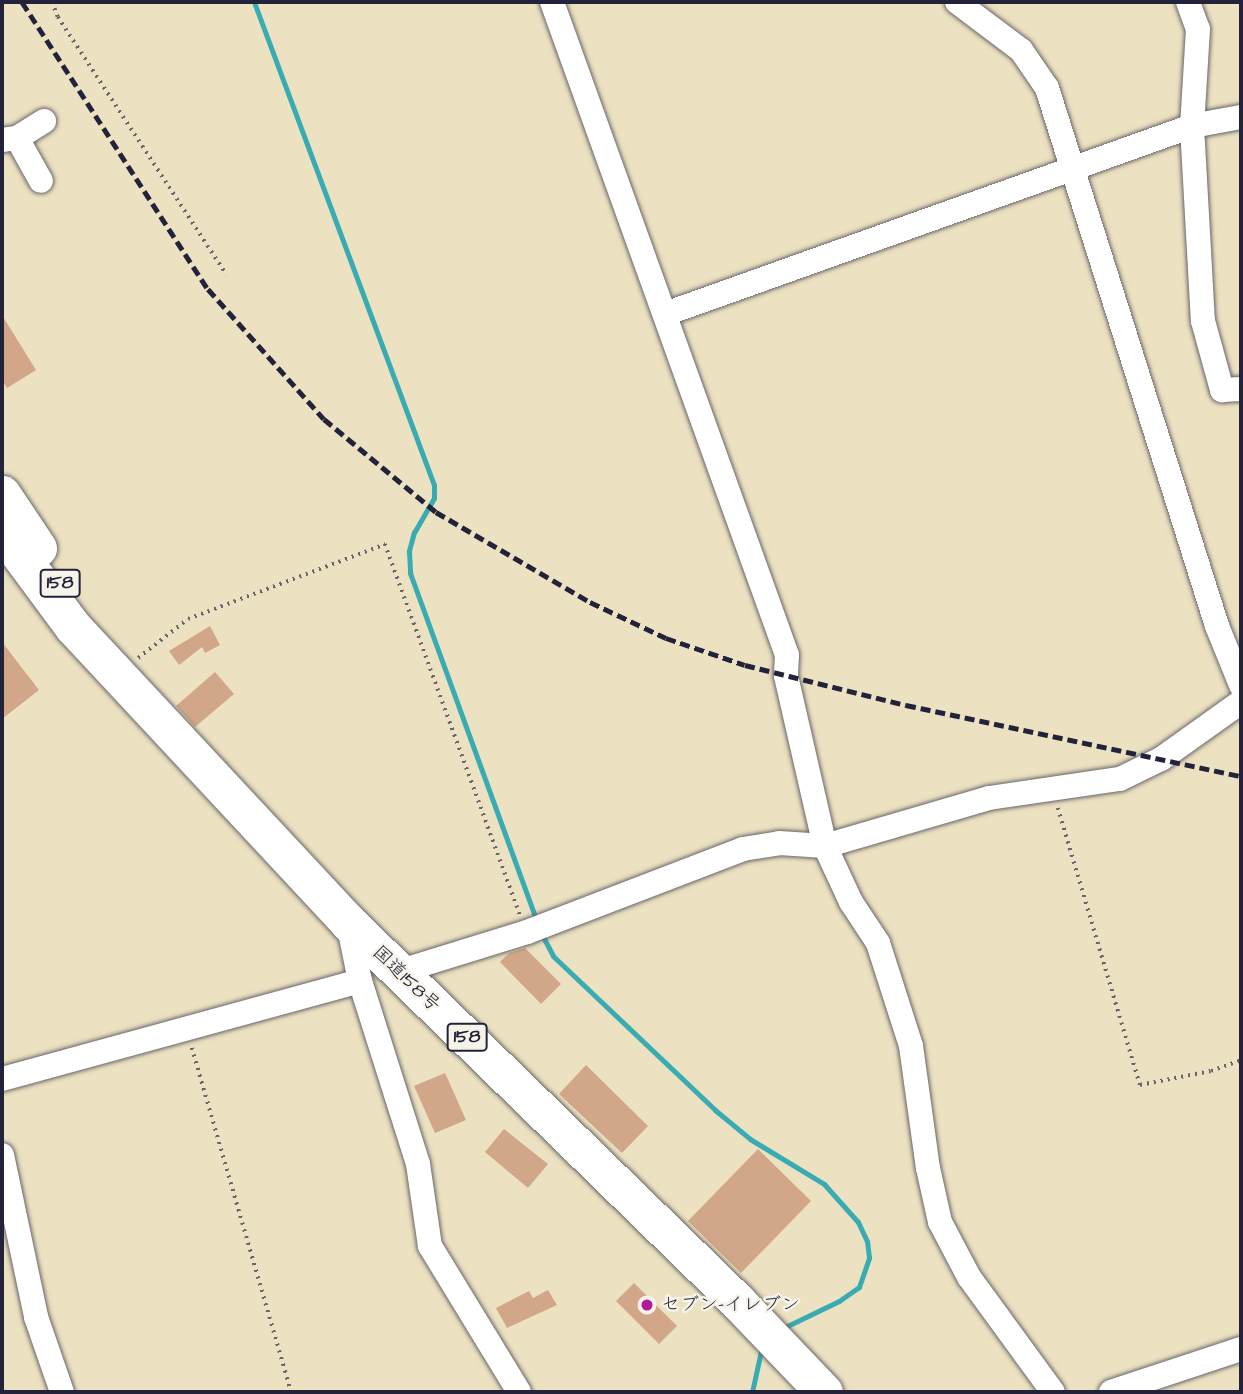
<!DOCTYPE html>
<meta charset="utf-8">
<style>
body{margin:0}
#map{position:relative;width:1243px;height:1394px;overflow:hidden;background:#ece2c1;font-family:"Architects Daughter","Klee One",sans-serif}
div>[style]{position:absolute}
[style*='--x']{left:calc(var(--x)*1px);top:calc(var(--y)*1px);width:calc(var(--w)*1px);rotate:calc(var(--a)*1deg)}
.stream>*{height:5px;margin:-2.5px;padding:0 2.5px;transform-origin:2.5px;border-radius:2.5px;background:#39abb2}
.building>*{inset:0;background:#d2a789}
.path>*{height:3.5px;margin-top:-1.75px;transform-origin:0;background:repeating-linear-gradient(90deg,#69656a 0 2px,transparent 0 7px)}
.roads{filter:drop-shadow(0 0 2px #69656a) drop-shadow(0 0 2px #69656a)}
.minor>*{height:24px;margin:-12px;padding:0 12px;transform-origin:12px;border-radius:12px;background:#fff}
.highway>*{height:37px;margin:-18.5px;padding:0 18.5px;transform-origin:18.5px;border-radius:18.5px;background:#fff}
.rail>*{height:5px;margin-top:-2.5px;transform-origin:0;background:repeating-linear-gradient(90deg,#22223b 0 10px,transparent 0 15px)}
.dots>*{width:19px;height:19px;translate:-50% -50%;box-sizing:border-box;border:4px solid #f7f3e8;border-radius:50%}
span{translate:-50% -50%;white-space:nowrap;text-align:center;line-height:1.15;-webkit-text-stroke:5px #f7f3e8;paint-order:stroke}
.shield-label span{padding:2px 5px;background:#f7f3e8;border:2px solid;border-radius:5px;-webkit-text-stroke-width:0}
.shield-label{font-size:18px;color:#22223b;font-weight:700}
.street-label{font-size:19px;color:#22223b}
.poi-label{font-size:19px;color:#22223b}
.left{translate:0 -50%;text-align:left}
.frame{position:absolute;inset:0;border:4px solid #22223b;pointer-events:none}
</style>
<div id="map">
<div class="stream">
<div style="--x:254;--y:2;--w:515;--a:69.56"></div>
<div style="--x:434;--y:485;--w:13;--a:90"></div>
<div style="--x:434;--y:498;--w:39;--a:120"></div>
<div style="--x:414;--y:532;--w:20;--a:105"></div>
<div style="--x:409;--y:551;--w:22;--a:87"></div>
<div style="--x:410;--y:573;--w:369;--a:70"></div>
<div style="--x:541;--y:933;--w:26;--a:62"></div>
<div style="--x:553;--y:956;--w:224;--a:43.5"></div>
<div style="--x:715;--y:1110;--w:45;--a:39.6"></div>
<div style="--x:750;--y:1139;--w:87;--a:31.3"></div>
<div style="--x:824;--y:1184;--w:51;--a:48.2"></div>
<div style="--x:858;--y:1222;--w:21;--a:65"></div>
<div style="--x:867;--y:1241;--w:17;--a:83"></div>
<div style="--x:869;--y:1258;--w:31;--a:109"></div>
<div style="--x:859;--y:1287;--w:24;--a:145"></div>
<div style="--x:839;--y:1301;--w:62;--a:154.3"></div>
<div style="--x:752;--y:1392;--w:42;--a:-77.6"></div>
</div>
<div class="building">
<div style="clip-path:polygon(2px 315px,36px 370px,7px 388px,2px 380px)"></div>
<div style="clip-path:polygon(210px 626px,220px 645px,205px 653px,202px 647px,179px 665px,169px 651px)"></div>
<div style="clip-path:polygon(2px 642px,39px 690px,2px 719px)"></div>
<div style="clip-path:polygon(215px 672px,234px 694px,195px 727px,176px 706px)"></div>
<div style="clip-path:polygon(525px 948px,561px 984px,541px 1004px,500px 962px,509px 953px)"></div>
<div style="clip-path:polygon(586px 1065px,648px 1126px,622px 1153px,559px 1094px)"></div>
<div style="clip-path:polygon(445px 1073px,466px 1120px,435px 1133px,414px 1086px)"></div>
<div style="clip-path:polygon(504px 1129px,548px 1164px,528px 1188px,485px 1152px)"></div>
<div style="clip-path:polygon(758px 1149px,811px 1201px,741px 1273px,688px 1221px)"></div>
<div style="clip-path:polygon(634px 1283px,677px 1326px,659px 1344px,616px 1301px)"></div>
<div style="clip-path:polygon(548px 1290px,557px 1305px,507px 1328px,496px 1308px,529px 1291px,533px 1298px)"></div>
</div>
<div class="path">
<div style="--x:52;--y:2;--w:16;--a:68"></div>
<div style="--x:58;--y:17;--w:308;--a:56.8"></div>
<div style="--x:138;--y:658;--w:63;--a:-38"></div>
<div style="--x:188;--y:619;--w:211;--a:-20.8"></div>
<div style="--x:385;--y:544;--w:394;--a:70"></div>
<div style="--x:1058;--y:808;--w:289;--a:73.5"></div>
<div style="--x:1140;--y:1085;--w:72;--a:-11.2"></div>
<div style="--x:1211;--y:1071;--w:32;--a:-20"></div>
<div style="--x:192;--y:1048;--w:358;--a:73.9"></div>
</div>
<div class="roads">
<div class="minor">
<div style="--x:552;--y:2;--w:694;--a:70.21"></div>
<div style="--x:787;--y:655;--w:21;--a:93"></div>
<div style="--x:786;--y:676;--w:174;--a:77.1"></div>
<div style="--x:825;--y:846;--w:62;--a:65.1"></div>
<div style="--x:851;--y:902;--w:49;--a:56.6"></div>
<div style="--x:878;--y:943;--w:108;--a:72.2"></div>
<div style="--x:911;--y:1046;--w:123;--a:82.1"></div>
<div style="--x:928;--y:1168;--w:55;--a:77.5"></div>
<div style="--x:940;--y:1222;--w:62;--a:62.2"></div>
<div style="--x:969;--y:1277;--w:142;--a:53.9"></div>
<div style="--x:957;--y:2;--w:80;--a:36.9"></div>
<div style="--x:1021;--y:50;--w:46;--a:55.6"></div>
<div style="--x:1047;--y:88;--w:564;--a:72.46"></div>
<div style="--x:1217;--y:626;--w:64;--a:67.9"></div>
<div style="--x:1188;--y:2;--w:29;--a:70"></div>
<div style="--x:1198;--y:29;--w:97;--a:93.5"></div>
<div style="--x:1192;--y:126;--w:195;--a:86.8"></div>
<div style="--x:1203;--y:321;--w:72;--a:74.6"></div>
<div style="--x:1222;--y:390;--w:19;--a:-3"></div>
<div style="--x:17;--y:138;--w:49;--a:60.8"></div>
<div style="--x:2;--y:140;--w:15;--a:-8"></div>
<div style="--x:17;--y:138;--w:32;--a:-32"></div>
<div style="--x:665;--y:314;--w:560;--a:-19.63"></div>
<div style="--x:1192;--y:126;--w:50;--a:-10.4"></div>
<div style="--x:348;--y:922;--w:60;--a:78.5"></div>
<div style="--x:360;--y:981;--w:192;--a:72.4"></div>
<div style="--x:418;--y:1164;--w:83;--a:81.7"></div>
<div style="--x:430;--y:1246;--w:171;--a:58.6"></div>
<div style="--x:398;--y:972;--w:135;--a:-17.2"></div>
<div style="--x:527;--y:932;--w:231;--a:-21"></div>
<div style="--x:743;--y:849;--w:36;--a:-9"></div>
<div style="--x:779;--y:843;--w:46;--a:3.7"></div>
<div style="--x:825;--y:846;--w:171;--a:-16.3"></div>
<div style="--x:989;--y:798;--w:132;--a:-8.3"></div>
<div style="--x:1120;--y:779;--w:46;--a:-26"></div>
<div style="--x:1161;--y:759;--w:98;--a:-35.5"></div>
<div style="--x:2;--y:1079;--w:371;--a:-15.3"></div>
<div style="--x:2;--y:1155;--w:166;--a:78.1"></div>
<div style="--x:36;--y:1317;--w:79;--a:70.9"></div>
<div style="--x:1111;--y:1392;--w:137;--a:-18.3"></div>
</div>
<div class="highway">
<div style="--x:2;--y:494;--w:65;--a:56.3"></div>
<div style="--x:2;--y:531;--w:119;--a:53.5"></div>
<div style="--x:73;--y:627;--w:403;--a:47"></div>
<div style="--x:348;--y:922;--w:543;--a:44.25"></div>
<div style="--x:737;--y:1301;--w:126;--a:46.3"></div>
</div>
</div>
<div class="rail">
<div style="--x:22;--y:2;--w:342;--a:57.1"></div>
<div style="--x:208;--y:289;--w:174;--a:48.3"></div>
<div style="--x:324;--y:419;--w:146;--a:39.7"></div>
<div style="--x:436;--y:512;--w:178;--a:30.3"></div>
<div style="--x:590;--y:602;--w:84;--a:25.3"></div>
<div style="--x:666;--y:638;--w:83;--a:18.9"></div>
<div style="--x:745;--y:665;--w:166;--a:14"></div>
<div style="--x:906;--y:705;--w:342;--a:12"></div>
</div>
<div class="dots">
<div style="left:647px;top:1305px;background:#b5179e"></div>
</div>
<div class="shield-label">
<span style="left:60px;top:583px">158</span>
<span style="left:467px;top:1037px">158</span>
</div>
<div class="street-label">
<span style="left:406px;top:979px;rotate:44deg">国道158号</span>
</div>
<div class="poi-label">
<span class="left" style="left:661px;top:1305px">セブン-イレブン</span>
</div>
<div class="frame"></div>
</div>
